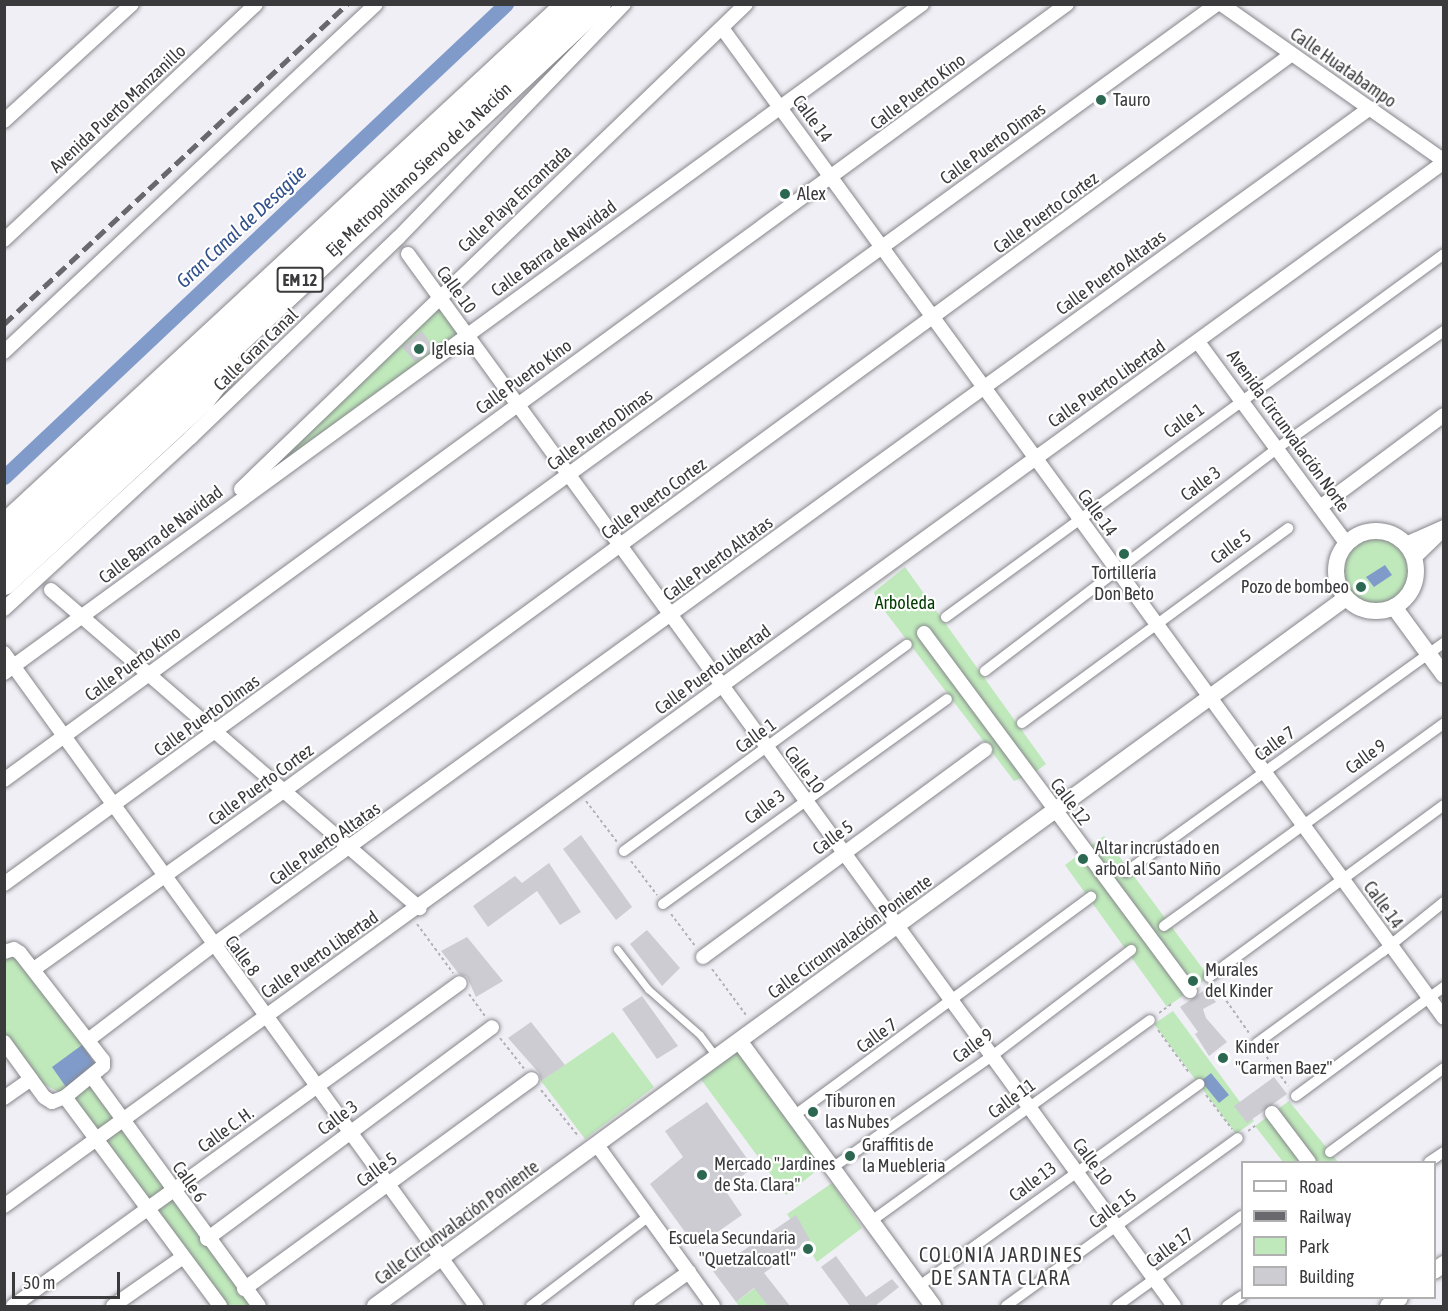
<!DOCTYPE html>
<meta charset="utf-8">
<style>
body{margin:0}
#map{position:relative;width:1448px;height:1311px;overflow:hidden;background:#efeff5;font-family:"Asap Condensed",sans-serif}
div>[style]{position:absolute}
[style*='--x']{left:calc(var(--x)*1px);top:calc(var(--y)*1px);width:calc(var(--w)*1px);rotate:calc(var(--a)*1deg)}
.green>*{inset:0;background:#bfe9bb}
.round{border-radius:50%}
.water>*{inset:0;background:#809bca}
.canal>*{height:15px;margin:-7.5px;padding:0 7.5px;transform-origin:7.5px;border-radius:7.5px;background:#809bca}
.building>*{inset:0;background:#ccccd2}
.path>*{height:2px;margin-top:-1px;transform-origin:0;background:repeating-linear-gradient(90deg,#b1b1b6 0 3px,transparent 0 6px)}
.roads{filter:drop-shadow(0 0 2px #86868b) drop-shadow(0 0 2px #86868b)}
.service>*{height:7px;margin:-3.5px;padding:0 3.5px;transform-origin:3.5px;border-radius:3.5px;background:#fff}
.pedestrian>*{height:10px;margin:-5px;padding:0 5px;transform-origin:5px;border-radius:5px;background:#fff}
.minor>*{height:14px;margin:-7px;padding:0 7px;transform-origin:7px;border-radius:7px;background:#fff}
.tertiary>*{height:16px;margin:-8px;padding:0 8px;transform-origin:8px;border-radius:8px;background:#fff}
.tertiary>.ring{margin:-8px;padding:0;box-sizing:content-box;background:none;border:16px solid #fff;border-radius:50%}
.motorway>*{height:26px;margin:-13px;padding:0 13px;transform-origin:13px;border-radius:13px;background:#fff}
.rail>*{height:4.5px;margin-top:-2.25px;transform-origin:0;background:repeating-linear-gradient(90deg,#69686c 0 12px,transparent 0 18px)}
.dots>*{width:16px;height:16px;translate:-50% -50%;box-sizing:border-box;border:3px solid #fff;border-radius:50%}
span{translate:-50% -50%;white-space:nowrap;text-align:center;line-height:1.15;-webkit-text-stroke:4.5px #fff;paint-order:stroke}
.shield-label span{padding:2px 4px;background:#fff;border:2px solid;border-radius:4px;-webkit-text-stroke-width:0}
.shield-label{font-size:16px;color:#3a393c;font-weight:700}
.street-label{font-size:18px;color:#3a393c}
.poi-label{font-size:18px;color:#3a393c}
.left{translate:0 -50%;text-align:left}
.right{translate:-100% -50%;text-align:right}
.park-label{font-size:18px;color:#003c00}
.water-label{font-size:20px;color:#31508c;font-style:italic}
.neighbourhood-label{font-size:20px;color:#3a393c;letter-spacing:1.5px}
.frame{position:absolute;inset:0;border:6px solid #3a393c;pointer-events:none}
.legend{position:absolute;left:1241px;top:1161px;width:195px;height:138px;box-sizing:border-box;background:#fff;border:2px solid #b0b0b1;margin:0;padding:8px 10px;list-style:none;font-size:18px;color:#3a393c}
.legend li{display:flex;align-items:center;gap:12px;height:30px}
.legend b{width:30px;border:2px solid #b0b0b1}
.scale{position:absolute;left:12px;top:1272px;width:108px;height:27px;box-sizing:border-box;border:3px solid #3a393c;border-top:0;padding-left:8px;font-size:18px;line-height:21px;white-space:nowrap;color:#3a393c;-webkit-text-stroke:4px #fff;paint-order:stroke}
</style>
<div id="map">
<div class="green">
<div style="clip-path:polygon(440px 300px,462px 333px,290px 459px,284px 452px)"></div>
<div class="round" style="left:1336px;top:531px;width:80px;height:80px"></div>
<div style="clip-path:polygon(905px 567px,1046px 764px,1031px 775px,1014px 781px,877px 601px,874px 592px)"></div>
<div style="clip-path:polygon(1104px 836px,1209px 977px,1167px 1007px,1065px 865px)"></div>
<div style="clip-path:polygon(14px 946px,88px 1042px,94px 1075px,263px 1306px,219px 1306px,65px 1095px,31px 1078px,5px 1042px,4px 953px)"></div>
<div style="clip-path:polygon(1173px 1011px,1254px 1121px,1236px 1134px,1154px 1024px)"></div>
<div style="clip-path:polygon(613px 1032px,654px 1087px,585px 1139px,541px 1081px)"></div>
<div style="clip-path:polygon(747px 1043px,830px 1160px,786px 1195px,700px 1078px)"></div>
<div style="clip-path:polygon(1289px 1101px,1330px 1152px,1338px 1162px,1283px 1162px,1255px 1126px)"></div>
<div style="clip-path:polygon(832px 1183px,862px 1228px,817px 1262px,787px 1214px)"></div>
<div style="clip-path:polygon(755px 1288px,768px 1306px,739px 1306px,736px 1302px)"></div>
</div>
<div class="water">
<div style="clip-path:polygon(1385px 565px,1392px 575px,1374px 587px,1366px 577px)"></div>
<div style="clip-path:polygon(82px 1045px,96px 1065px,66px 1087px,52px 1067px)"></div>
<div style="clip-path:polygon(1211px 1073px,1229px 1095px,1219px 1103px,1201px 1081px)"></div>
</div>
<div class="canal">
<div style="--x:4;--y:477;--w:690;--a:-43.3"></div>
</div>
<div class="building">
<div style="clip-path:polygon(422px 331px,434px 348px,415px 362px,402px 347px)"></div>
<div style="clip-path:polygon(581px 835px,632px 907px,616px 920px,563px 849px)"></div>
<div style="clip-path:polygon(549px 863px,581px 912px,560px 925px,537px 891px,488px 927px,473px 906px,515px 876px,522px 883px)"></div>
<div style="clip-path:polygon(647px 930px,680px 968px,662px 986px,630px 944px)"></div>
<div style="clip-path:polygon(467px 937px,503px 981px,476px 997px,467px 977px,459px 974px,441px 951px)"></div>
<div style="clip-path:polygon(1206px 989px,1216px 1002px,1203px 1009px,1206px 1018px,1227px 1042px,1209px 1056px,1195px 1034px,1198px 1032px,1180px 1007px)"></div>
<div style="clip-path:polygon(642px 996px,678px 1046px,657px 1059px,622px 1009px)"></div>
<div style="clip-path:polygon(531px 1022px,565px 1065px,541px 1081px,539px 1073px,508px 1038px)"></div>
<div style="clip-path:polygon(1274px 1077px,1287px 1094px,1247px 1123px,1234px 1106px)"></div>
<div style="clip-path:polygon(707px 1102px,753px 1167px,725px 1190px,742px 1215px,696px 1247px,650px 1184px,683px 1157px,665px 1131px)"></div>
<div style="clip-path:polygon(796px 1215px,810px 1240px,764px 1273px,790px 1306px,768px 1306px,754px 1288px,736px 1302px,713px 1271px)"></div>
<div style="clip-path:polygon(836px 1256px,866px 1297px,892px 1279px,899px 1287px,875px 1306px,850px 1306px,821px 1267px)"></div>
</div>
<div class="path">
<div style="--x:586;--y:801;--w:51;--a:52.9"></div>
<div style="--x:631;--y:861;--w:43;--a:52.6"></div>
<div style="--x:671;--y:914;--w:39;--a:53"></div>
<div style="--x:417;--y:924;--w:61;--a:53.7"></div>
<div style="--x:712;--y:969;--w:57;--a:53.5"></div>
<div style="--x:1216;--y:986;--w:57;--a:54.9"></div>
<div style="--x:469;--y:994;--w:27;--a:54"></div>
<div style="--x:1159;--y:1013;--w:17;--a:-36"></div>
<div style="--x:1158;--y:1030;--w:54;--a:54"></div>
<div style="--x:500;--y:1038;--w:39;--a:52"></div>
<div style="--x:1263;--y:1052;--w:42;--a:53.7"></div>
<div style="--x:541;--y:1090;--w:60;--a:51"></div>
<div style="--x:1206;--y:1095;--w:43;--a:52.6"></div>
<div style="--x:1248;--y:1131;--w:9;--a:-36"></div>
</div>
<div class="roads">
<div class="service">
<div style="--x:617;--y:949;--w:51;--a:52.2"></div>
<div style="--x:648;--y:989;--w:69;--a:41.5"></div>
<div style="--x:700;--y:1035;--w:26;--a:53"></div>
</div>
<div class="pedestrian">
<div style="--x:946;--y:617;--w:616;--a:-36.09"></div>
<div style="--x:985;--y:671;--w:366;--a:-37.3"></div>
<div style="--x:1276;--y:449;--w:205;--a:-35.1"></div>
<div style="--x:1022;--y:723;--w:330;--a:-36.2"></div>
<div style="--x:624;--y:851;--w:350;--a:-36.1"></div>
<div style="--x:1126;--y:872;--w:392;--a:-35.8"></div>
<div style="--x:663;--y:904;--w:350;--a:-35.8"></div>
<div style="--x:1164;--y:926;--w:346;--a:-35.9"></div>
<div style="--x:1209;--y:977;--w:291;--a:-36.2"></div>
<div style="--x:1257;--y:1043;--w:155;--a:-36.1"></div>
<div style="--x:1382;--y:952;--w:80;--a:-38.9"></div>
<div style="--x:1296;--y:1096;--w:184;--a:-36.4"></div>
<div style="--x:795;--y:1115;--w:368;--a:-36.4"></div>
<div style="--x:1330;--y:1152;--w:142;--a:-36.4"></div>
<div style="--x:1429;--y:1162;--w:18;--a:-34"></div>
<div style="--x:832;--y:1168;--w:195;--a:-35"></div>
<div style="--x:992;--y:1056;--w:175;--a:-37.3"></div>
<div style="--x:870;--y:1222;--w:345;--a:-35.8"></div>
<div style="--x:918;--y:1287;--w:347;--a:-35.8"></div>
<div style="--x:531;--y:1306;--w:147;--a:-37.3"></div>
<div style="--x:1006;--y:1306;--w:286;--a:-35.9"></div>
<div style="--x:1117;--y:1306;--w:154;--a:-35.8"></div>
<div style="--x:1227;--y:1306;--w:18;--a:-34"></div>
</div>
<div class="minor">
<div style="--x:1221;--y:4;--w:273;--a:35.1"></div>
<div style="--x:722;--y:28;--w:1225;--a:53.9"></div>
<div style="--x:4;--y:121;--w:173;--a:-42.4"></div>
<div style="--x:4;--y:240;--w:345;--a:-43.1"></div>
<div style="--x:408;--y:254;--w:1301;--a:53.94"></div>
<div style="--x:1198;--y:342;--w:251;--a:53.6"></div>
<div style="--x:4;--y:352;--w:509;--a:-43.09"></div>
<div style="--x:241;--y:489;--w:700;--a:-43.84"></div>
<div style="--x:1320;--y:507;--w:154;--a:-36.6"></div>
<div style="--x:1406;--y:544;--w:42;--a:-24.1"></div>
<div style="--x:1414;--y:558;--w:42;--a:-44"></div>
<div style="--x:51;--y:590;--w:487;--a:40.8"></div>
<div style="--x:4;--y:609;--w:254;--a:-42.6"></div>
<div style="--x:191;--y:437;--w:287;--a:-43.9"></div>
<div style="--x:398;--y:238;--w:325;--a:-46"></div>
<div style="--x:924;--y:633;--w:446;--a:53.4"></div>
<div style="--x:4;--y:653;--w:806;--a:54.14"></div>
<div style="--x:4;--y:673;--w:1136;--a:-36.08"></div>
<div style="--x:4;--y:780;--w:1316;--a:-36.13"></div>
<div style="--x:4;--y:884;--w:1499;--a:-35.96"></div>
<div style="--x:4;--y:952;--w:10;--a:-17"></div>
<div style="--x:14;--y:949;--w:7;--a:34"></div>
<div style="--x:20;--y:953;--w:135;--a:52.2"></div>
<div style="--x:103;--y:1060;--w:6;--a:90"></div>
<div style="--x:103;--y:1066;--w:49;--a:140.8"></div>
<div style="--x:65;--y:1097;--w:14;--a:159"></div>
<div style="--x:52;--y:1102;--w:9;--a:-148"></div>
<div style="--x:44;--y:1097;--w:68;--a:-126"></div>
<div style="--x:703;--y:957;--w:350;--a:-36.3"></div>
<div style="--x:34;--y:969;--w:308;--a:-35.5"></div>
<div style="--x:285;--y:790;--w:1247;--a:-36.16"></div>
<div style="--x:88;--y:1040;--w:156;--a:-37.2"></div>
<div style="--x:212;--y:946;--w:1429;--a:-35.89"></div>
<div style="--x:92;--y:1077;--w:283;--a:53.9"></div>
<div style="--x:65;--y:1097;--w:260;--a:53.4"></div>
<div style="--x:4;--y:1098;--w:33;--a:-35"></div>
<div style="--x:1272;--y:1113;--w:61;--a:52.9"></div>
<div style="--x:597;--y:1145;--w:198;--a:54.2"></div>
<div style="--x:4;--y:1206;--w:1779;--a:-35.94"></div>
<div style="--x:207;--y:1239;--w:355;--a:-36.6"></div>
<div style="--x:244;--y:1289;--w:356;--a:-36.1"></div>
<div style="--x:13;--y:1306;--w:551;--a:-35.85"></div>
<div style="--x:113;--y:1306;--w:85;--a:-35"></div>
<div style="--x:641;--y:1306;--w:59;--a:-35.3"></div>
</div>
<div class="tertiary">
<div class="ring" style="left:1336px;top:531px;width:64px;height:64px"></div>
<div style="--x:1394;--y:607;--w:84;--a:53.7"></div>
<div style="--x:740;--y:1042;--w:327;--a:53.8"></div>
<div style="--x:1434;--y:1271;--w:12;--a:-35"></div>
<div style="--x:375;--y:1306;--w:1202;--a:-36.1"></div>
<div style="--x:1388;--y:1306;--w:14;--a:-34"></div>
</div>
<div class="motorway">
<div style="--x:4;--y:528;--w:771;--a:-42.79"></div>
<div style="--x:4;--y:558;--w:812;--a:-43"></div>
<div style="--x:4;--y:582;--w:270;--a:-42.7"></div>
<div style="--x:202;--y:399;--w:42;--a:-51.8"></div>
</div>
</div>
<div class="rail">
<div style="--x:4;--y:324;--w:469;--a:-43"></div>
</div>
<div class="dots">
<div style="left:1101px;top:100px;background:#2c6751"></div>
<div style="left:785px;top:194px;background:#2c6751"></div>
<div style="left:419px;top:349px;background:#2c6751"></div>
<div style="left:1124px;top:554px;background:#2c6751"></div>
<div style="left:1361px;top:587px;background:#2c6751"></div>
<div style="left:1083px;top:859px;background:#2c6751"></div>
<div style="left:1193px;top:981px;background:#2c6751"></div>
<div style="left:1223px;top:1058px;background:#2c6751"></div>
<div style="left:813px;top:1112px;background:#2c6751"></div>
<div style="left:850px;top:1156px;background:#2c6751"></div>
<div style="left:702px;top:1175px;background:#2c6751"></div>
<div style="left:808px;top:1249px;background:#2c6751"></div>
</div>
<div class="shield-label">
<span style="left:300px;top:280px">EM 12</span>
</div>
<div class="street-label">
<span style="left:1343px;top:68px;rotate:35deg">Calle Huatabampo</span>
<span style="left:918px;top:92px;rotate:-37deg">Calle Puerto Kino</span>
<span style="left:118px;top:109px;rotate:-43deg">Avenida Puerto Manzanillo</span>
<span style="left:812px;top:119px;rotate:54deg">Calle 14</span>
<span style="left:993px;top:144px;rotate:-36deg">Calle Puerto Dimas</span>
<span style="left:419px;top:170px;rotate:-43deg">Eje Metropolitano Siervo de la Nación</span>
<span style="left:515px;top:199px;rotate:-43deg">Calle Playa Encantada</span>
<span style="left:1046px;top:213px;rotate:-36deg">Calle Puerto Cortez</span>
<span style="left:554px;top:249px;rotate:-36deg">Calle Barra de Navidad</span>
<span style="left:1111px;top:273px;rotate:-36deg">Calle Puerto Altatas</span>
<span style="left:456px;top:290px;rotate:54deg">Calle 10</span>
<span style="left:256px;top:350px;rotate:-44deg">Calle Gran Canal</span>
<span style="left:524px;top:377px;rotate:-36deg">Calle Puerto Kino</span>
<span style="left:1107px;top:384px;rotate:-35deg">Calle Puerto Libertad</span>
<span style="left:1184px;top:421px;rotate:-36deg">Calle 1</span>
<span style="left:600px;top:430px;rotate:-36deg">Calle Puerto Dimas</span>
<span style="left:1288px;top:431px;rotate:54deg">Avenida Circunvalación Norte</span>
<span style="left:1201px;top:484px;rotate:-37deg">Calle 3</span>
<span style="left:654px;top:499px;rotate:-36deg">Calle Puerto Cortez</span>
<span style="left:1097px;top:513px;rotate:54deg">Calle 14</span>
<span style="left:161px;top:535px;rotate:-37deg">Calle Barra de Navidad</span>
<span style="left:1231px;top:547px;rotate:-36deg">Calle 5</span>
<span style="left:718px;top:559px;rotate:-36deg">Calle Puerto Altatas</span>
<span style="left:133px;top:664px;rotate:-36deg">Calle Puerto Kino</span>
<span style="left:713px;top:670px;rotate:-36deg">Calle Puerto Libertad</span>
<span style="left:207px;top:716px;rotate:-36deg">Calle Puerto Dimas</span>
<span style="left:756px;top:736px;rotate:-36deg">Calle 1</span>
<span style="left:1275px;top:744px;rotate:-36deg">Calle 7</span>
<span style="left:1366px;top:757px;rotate:-36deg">Calle 9</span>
<span style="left:804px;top:770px;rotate:53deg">Calle 10</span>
<span style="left:261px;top:785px;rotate:-36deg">Calle Puerto Cortez</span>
<span style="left:1070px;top:802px;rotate:53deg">Calle 12</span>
<span style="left:765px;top:807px;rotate:-36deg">Calle 3</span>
<span style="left:833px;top:838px;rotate:-36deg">Calle 5</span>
<span style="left:325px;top:844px;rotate:-35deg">Calle Puerto Altatas</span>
<span style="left:1383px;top:905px;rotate:54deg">Calle 14</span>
<span style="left:850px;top:937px;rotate:-36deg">Calle Circunvalación Poniente</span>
<span style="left:320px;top:955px;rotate:-35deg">Calle Puerto Libertad</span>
<span style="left:242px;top:956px;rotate:54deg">Calle 8</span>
<span style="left:877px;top:1036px;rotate:-36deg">Calle 7</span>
<span style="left:973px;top:1046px;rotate:-36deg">Calle 9</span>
<span style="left:1012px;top:1099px;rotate:-36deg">Calle 11</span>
<span style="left:338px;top:1118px;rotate:-37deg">Calle 3</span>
<span style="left:226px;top:1130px;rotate:-36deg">Calle C. H.</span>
<span style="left:1092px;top:1162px;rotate:54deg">Calle 10</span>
<span style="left:377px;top:1170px;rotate:-36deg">Calle 5</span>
<span style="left:189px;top:1182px;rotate:55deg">Calle 6</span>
<span style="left:1033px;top:1182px;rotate:-37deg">Calle 13</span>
<span style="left:1113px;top:1209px;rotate:-36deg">Calle 15</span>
<span style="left:457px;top:1223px;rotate:-36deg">Calle Circunvalación Poniente</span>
<span style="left:1170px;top:1248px;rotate:-36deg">Calle 17</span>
</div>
<div class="poi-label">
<span class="left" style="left:1113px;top:100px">Tauro</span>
<span class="left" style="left:797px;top:194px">Alex</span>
<span class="left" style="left:431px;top:349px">Iglesia</span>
<span style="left:1124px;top:584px">Tortillería<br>Don Beto</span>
<span class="right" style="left:1349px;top:587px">Pozo de bombeo</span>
<span class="left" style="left:1095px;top:859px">Altar incrustado en<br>arbol al Santo Niño</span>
<span class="left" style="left:1205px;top:981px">Murales<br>del Kinder</span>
<span class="left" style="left:1235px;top:1058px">Kinder<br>"Carmen Baez"</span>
<span class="left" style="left:825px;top:1112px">Tiburon en<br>las Nubes</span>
<span class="left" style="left:862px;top:1156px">Graffitis de<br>la Muebleria</span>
<span class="left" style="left:714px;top:1175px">Mercado "Jardines<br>de Sta. Clara"</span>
<span class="right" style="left:796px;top:1249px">Escuela Secundaria<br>"Quetzalcoatl"</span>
</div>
<div class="park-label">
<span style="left:905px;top:603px">Arboleda</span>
</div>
<div class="water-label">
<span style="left:241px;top:226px;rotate:-43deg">Gran Canal de Desagüe</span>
</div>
<div class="neighbourhood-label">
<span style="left:1001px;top:1266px">COLONIA JARDINES<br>DE SANTA CLARA</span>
</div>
<div class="frame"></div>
<ul class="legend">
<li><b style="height:8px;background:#fff"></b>Road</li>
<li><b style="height:8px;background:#69686c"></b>Railway</li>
<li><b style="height:16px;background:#bfe9bb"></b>Park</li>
<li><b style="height:16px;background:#ccccd2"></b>Building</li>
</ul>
<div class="scale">50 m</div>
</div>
